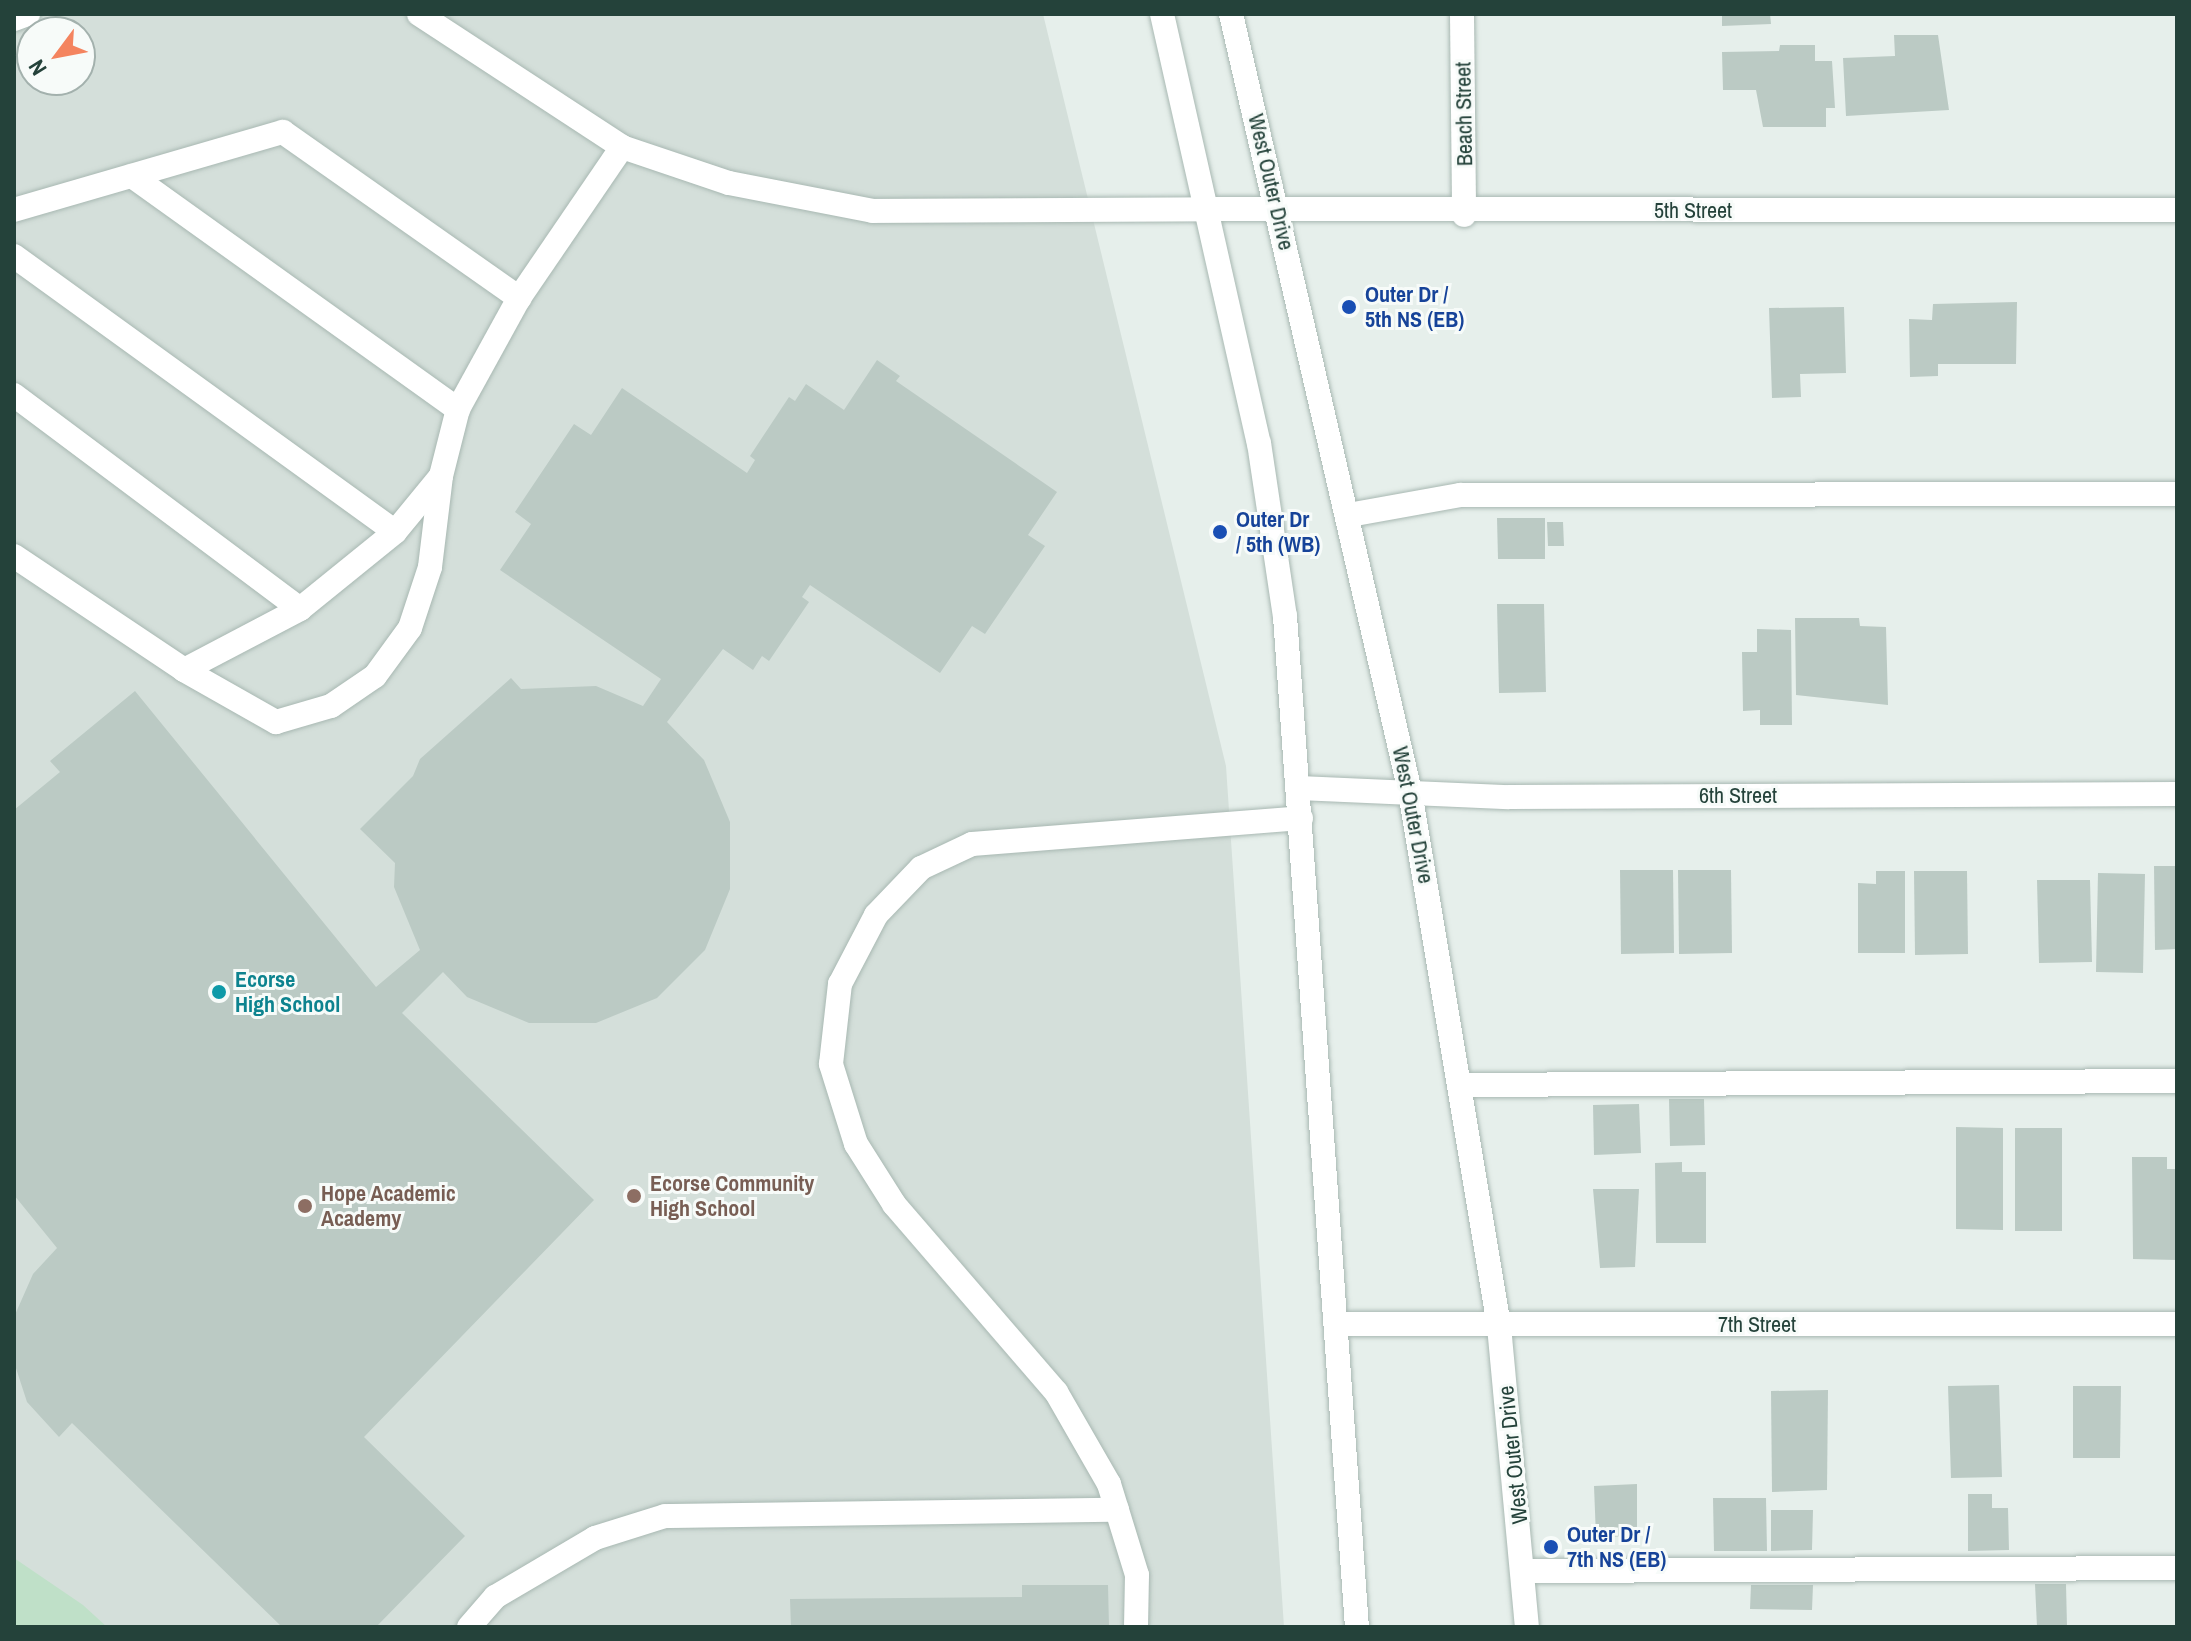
<!DOCTYPE html>
<style>
body{margin:0}
#map{position:relative;width:2191px;height:1641px;overflow:hidden;background:#e6efeb;font-family:"Archivo Narrow",sans-serif}
div>[style]{position:absolute}
[style*='--x']{left:calc(var(--x)*1px);top:calc(var(--y)*1px);width:calc(var(--w)*1px);rotate:calc(var(--a)*1deg)}
.built>*{inset:0;background:#d4dfda}
.green>*{inset:0;background:#bfe0c8}
.building>*{inset:0;background:#bbcac4}
.roads{filter:drop-shadow(0 0 2px #a8b8b2) drop-shadow(0 0 2px #a8b8b2)}
.lane>*{height:24px;margin:-12px;padding:0 12px;transform-origin:12px;border-radius:12px;background:#fff}
.street>*{height:24px;margin:-12px;padding:0 12px;transform-origin:12px;border-radius:12px;background:#fff}
.secondary>*{height:24px;margin:-12px;padding:0 12px;transform-origin:12px;border-radius:12px;background:#fff}
.dots>*{width:22px;height:22px;translate:-50% -50%;box-sizing:border-box;border:4px solid #f7fbf9;border-radius:50%}
span{translate:-50% -50%;white-space:nowrap;text-align:center;line-height:1.15;-webkit-text-stroke:6px #f7fbf9;paint-order:stroke}
.street-label{font-size:22px;color:#24423a}
.transit-label{font-size:22px;color:#164399;font-weight:700}
.left{translate:0 -50%;text-align:left}
.culture-label{font-size:22px;color:#0d838f;font-weight:700}
.education-label{font-size:22px;color:#785e54;font-weight:700}
.frame{position:absolute;inset:0;border:16px solid #24423a;pointer-events:none}
.north{position:absolute;left:16px;top:16px;width:80px;height:80px;box-sizing:border-box;background:#f7fbf9;border:2px solid #a3b1ad;border-radius:50%;rotate:238deg;font-size:22px;font-weight:700;line-height:32px;text-align:center;color:#24423a}
.north::after{content:'';display:block;margin:auto;width:28px;height:36px;background:#f4845f;clip-path:polygon(50% 0,100% 100%,50% 72%,0 100%)}
</style>
<div id="map">
<div class="built">
<div style="clip-path:polygon(evenodd,14px 14px,1043px 14px,1226px 766px,1284px 1627px,14px 1627px,14px 14px,32px 32px,80px 32px,80px 80px,32px 80px,32px 32px)"></div>
</div>
<div class="green">
<div style="clip-path:polygon(14px 1558px,83px 1605px,107px 1627px,14px 1627px)"></div>
</div>
<div class="building">
<div style="clip-path:polygon(1722px 14px,1770px 14px,1771px 24px,1722px 26px)"></div>
<div style="clip-path:polygon(1894px 35px,1938px 35px,1949px 110px,1846px 116px,1843px 58px,1895px 56px)"></div>
<div style="clip-path:polygon(1780px 45px,1815px 45px,1815px 61px,1832px 61px,1835px 108px,1826px 108px,1826px 127px,1763px 127px,1756px 90px,1723px 90px,1722px 52px,1779px 51px)"></div>
<div style="clip-path:polygon(2017px 302px,2016px 364px,1938px 364px,1938px 376px,1910px 377px,1909px 319px,1932px 320px,1933px 304px)"></div>
<div style="clip-path:polygon(1844px 307px,1846px 373px,1800px 374px,1801px 397px,1772px 398px,1769px 308px)"></div>
<div style="clip-path:polygon(877px 360px,900px 376px,896px 381px,1057px 492px,1028px 535px,1045px 546px,985px 634px,972px 626px,940px 673px,810px 585px,802px 597px,809px 602px,769px 661px,762px 656px,753px 670px,723px 649px,667px 722px,704px 760px,730px 822px,730px 889px,705px 950px,657px 998px,596px 1023px,529px 1023px,467px 997px,443px 972px,402px 1013px,594px 1200px,364px 1437px,465px 1536px,376px 1627px,282px 1627px,72px 1423px,59px 1437px,27px 1402px,14px 1362px,14px 1317px,33px 1274px,57px 1248px,14px 1195px,14px 810px,60px 772px,50px 761px,135px 691px,376px 987px,420px 950px,394px 887px,395px 863px,360px 829px,413px 776px,420px 759px,511px 678px,521px 689px,596px 686px,643px 706px,661px 679px,500px 570px,531px 524px,515px 512px,574px 424px,591px 435px,622px 388px,747px 473px,755px 460px,750px 456px,789px 397px,795px 401px,806px 384px,844px 410px)"></div>
<div style="clip-path:polygon(1497px 518px,1545px 518px,1545px 559px,1498px 559px)"></div>
<div style="clip-path:polygon(1547px 522px,1563px 522px,1564px 546px,1548px 546px)"></div>
<div style="clip-path:polygon(1497px 604px,1544px 604px,1546px 692px,1499px 693px)"></div>
<div style="clip-path:polygon(1795px 618px,1859px 618px,1860px 626px,1886px 627px,1888px 705px,1796px 695px)"></div>
<div style="clip-path:polygon(1757px 629px,1791px 630px,1792px 725px,1760px 725px,1760px 710px,1743px 711px,1742px 652px,1757px 652px)"></div>
<div style="clip-path:polygon(2154px 866px,2177px 866px,2177px 949px,2155px 950px)"></div>
<div style="clip-path:polygon(1620px 870px,1673px 870px,1674px 953px,1621px 954px)"></div>
<div style="clip-path:polygon(1678px 870px,1731px 870px,1732px 953px,1679px 954px)"></div>
<div style="clip-path:polygon(1876px 871px,1905px 871px,1905px 953px,1858px 953px,1858px 883px,1876px 884px)"></div>
<div style="clip-path:polygon(1914px 871px,1967px 871px,1968px 954px,1915px 955px)"></div>
<div style="clip-path:polygon(2098px 873px,2145px 874px,2143px 973px,2096px 972px)"></div>
<div style="clip-path:polygon(2037px 880px,2090px 880px,2092px 962px,2039px 963px)"></div>
<div style="clip-path:polygon(1669px 1099px,1704px 1099px,1705px 1145px,1670px 1146px)"></div>
<div style="clip-path:polygon(1639px 1104px,1641px 1153px,1594px 1155px,1593px 1105px)"></div>
<div style="clip-path:polygon(1956px 1127px,2003px 1128px,2003px 1230px,1956px 1229px)"></div>
<div style="clip-path:polygon(2015px 1128px,2062px 1128px,2062px 1231px,2015px 1231px)"></div>
<div style="clip-path:polygon(2132px 1157px,2167px 1157px,2167px 1169px,2177px 1169px,2177px 1260px,2133px 1259px)"></div>
<div style="clip-path:polygon(1682px 1162px,1682px 1172px,1706px 1172px,1706px 1243px,1656px 1243px,1655px 1163px)"></div>
<div style="clip-path:polygon(1593px 1189px,1639px 1189px,1635px 1267px,1600px 1268px)"></div>
<div style="clip-path:polygon(1999px 1385px,2002px 1477px,1951px 1478px,1948px 1386px)"></div>
<div style="clip-path:polygon(2073px 1386px,2121px 1386px,2120px 1458px,2073px 1458px)"></div>
<div style="clip-path:polygon(1828px 1390px,1827px 1490px,1772px 1492px,1771px 1391px)"></div>
<div style="clip-path:polygon(1637px 1484px,1637px 1536px,1596px 1537px,1594px 1486px)"></div>
<div style="clip-path:polygon(1968px 1494px,1992px 1494px,1992px 1508px,2008px 1508px,2009px 1550px,1968px 1551px)"></div>
<div style="clip-path:polygon(1713px 1498px,1766px 1498px,1767px 1551px,1714px 1551px)"></div>
<div style="clip-path:polygon(1771px 1510px,1813px 1510px,1812px 1550px,1771px 1551px)"></div>
<div style="clip-path:polygon(2035px 1584px,2066px 1584px,2067px 1627px,2037px 1627px)"></div>
<div style="clip-path:polygon(1022px 1585px,1108px 1585px,1109px 1627px,791px 1627px,790px 1599px,1022px 1597px)"></div>
<div style="clip-path:polygon(1751px 1585px,1813px 1585px,1812px 1610px,1750px 1609px)"></div>
</div>
<div class="roads">
<div class="lane">
<div style="--x:419;--y:14;--w:243;--a:33.2"></div>
<div style="--x:622;--y:147;--w:113;--a:18.6"></div>
<div style="--x:729;--y:183;--w:147;--a:11"></div>
<div style="--x:873;--y:211;--w:336;--a:-0.3"></div>
<div style="--x:14;--y:19;--w:15;--a:-20"></div>
<div style="--x:132;--y:176;--w:401;--a:35.6"></div>
<div style="--x:14;--y:210;--w:280;--a:-16.2"></div>
<div style="--x:283;--y:132;--w:289;--a:35.1"></div>
<div style="--x:14;--y:256;--w:470;--a:35.9"></div>
<div style="--x:14;--y:395;--w:357;--a:36.8"></div>
<div style="--x:1349;--y:515;--w:113;--a:-10.2"></div>
<div style="--x:1460;--y:495;--w:717;--a:-0.08"></div>
<div style="--x:14;--y:556;--w:205;--a:33.8"></div>
<div style="--x:184;--y:670;--w:131;--a:-27.7"></div>
<div style="--x:300;--y:609;--w:122;--a:-39"></div>
<div style="--x:395;--y:532;--w:72;--a:-50.6"></div>
<div style="--x:441;--y:476;--w:69;--a:-75.8"></div>
<div style="--x:458;--y:409;--w:127;--a:-61.2"></div>
<div style="--x:519;--y:298;--w:183;--a:-55.7"></div>
<div style="--x:184;--y:670;--w:106;--a:29.5"></div>
<div style="--x:276;--y:722;--w:57;--a:-16.2"></div>
<div style="--x:331;--y:706;--w:53;--a:-34.3"></div>
<div style="--x:375;--y:676;--w:59;--a:-53.9"></div>
<div style="--x:410;--y:628;--w:64;--a:-71.8"></div>
<div style="--x:430;--y:567;--w:92;--a:-83.1"></div>
<div style="--x:1459;--y:1085;--w:718;--a:-0.32"></div>
<div style="--x:1525;--y:1571;--w:652;--a:-0.26"></div>
<div style="--x:469;--y:1627;--w:40;--a:-49"></div>
<div style="--x:495;--y:1597;--w:116;--a:-30.5"></div>
<div style="--x:595;--y:1538;--w:73;--a:-17.4"></div>
<div style="--x:665;--y:1516;--w:452;--a:-0.8"></div>
<div style="--x:1136;--y:1627;--w:52;--a:-88.9"></div>
<div style="--x:1137;--y:1575;--w:95;--a:-107.1"></div>
<div style="--x:1109;--y:1484;--w:106;--a:-119.9"></div>
<div style="--x:1056;--y:1392;--w:248;--a:-130.8"></div>
<div style="--x:894;--y:1204;--w:71;--a:-122.3"></div>
<div style="--x:856;--y:1144;--w:84;--a:-107.4"></div>
<div style="--x:831;--y:1064;--w:81;--a:-83.6"></div>
<div style="--x:840;--y:984;--w:78;--a:-62.4"></div>
<div style="--x:876;--y:915;--w:65;--a:-46.2"></div>
<div style="--x:921;--y:868;--w:56;--a:-25.2"></div>
<div style="--x:972;--y:844;--w:330;--a:-4.5"></div>
</div>
<div class="street">
<div style="--x:1462;--y:14;--w:201;--a:89.4"></div>
<div style="--x:1209;--y:209;--w:968;--a:0.06"></div>
<div style="--x:1299;--y:788;--w:210;--a:2.5"></div>
<div style="--x:1509;--y:797;--w:668;--a:-0.26"></div>
<div style="--x:1336;--y:1324;--w:841;--a:0"></div>
</div>
<div class="secondary">
<div style="--x:1162;--y:14;--w:440;--a:77.3"></div>
<div style="--x:1259;--y:443;--w:175;--a:81.5"></div>
<div style="--x:1285;--y:616;--w:1014;--a:85.93"></div>
<div style="--x:1231;--y:14;--w:798;--a:77.04"></div>
<div style="--x:1410;--y:792;--w:541;--a:80.54"></div>
<div style="--x:1499;--y:1326;--w:302;--a:84.7"></div>
</div>
</div>
<div class="dots">
<div style="left:1349px;top:307px;background:#1a4fb4"></div>
<div style="left:1220px;top:532px;background:#1a4fb4"></div>
<div style="left:219px;top:992px;background:#0f9aa8"></div>
<div style="left:634px;top:1196px;background:#8d6e63"></div>
<div style="left:305px;top:1206px;background:#8d6e63"></div>
<div style="left:1551px;top:1547px;background:#1a4fb4"></div>
</div>
<div class="street-label">
<span style="left:1464px;top:114px;rotate:-91deg">Beach Street</span>
<span style="left:1271px;top:182px;rotate:77deg">West Outer Drive</span>
<span style="left:1693px;top:211px">5th Street</span>
<span style="left:1738px;top:796px">6th Street</span>
<span style="left:1413px;top:815px;rotate:79deg">West Outer Drive</span>
<span style="left:1757px;top:1325px">7th Street</span>
<span style="left:1513px;top:1455px;rotate:-96deg">West Outer Drive</span>
</div>
<div class="transit-label">
<span class="left" style="left:1365px;top:307px">Outer Dr /<br>5th NS (EB)</span>
<span class="left" style="left:1236px;top:532px">Outer Dr<br>/ 5th (WB)</span>
<span class="left" style="left:1567px;top:1547px">Outer Dr /<br>7th NS (EB)</span>
</div>
<div class="culture-label">
<span class="left" style="left:235px;top:992px">Ecorse<br>High School</span>
</div>
<div class="education-label">
<span class="left" style="left:650px;top:1196px">Ecorse Community<br>High School</span>
<span class="left" style="left:321px;top:1206px">Hope Academic<br>Academy</span>
</div>
<div class="frame"></div>
<div class="north">N</div>
</div>
